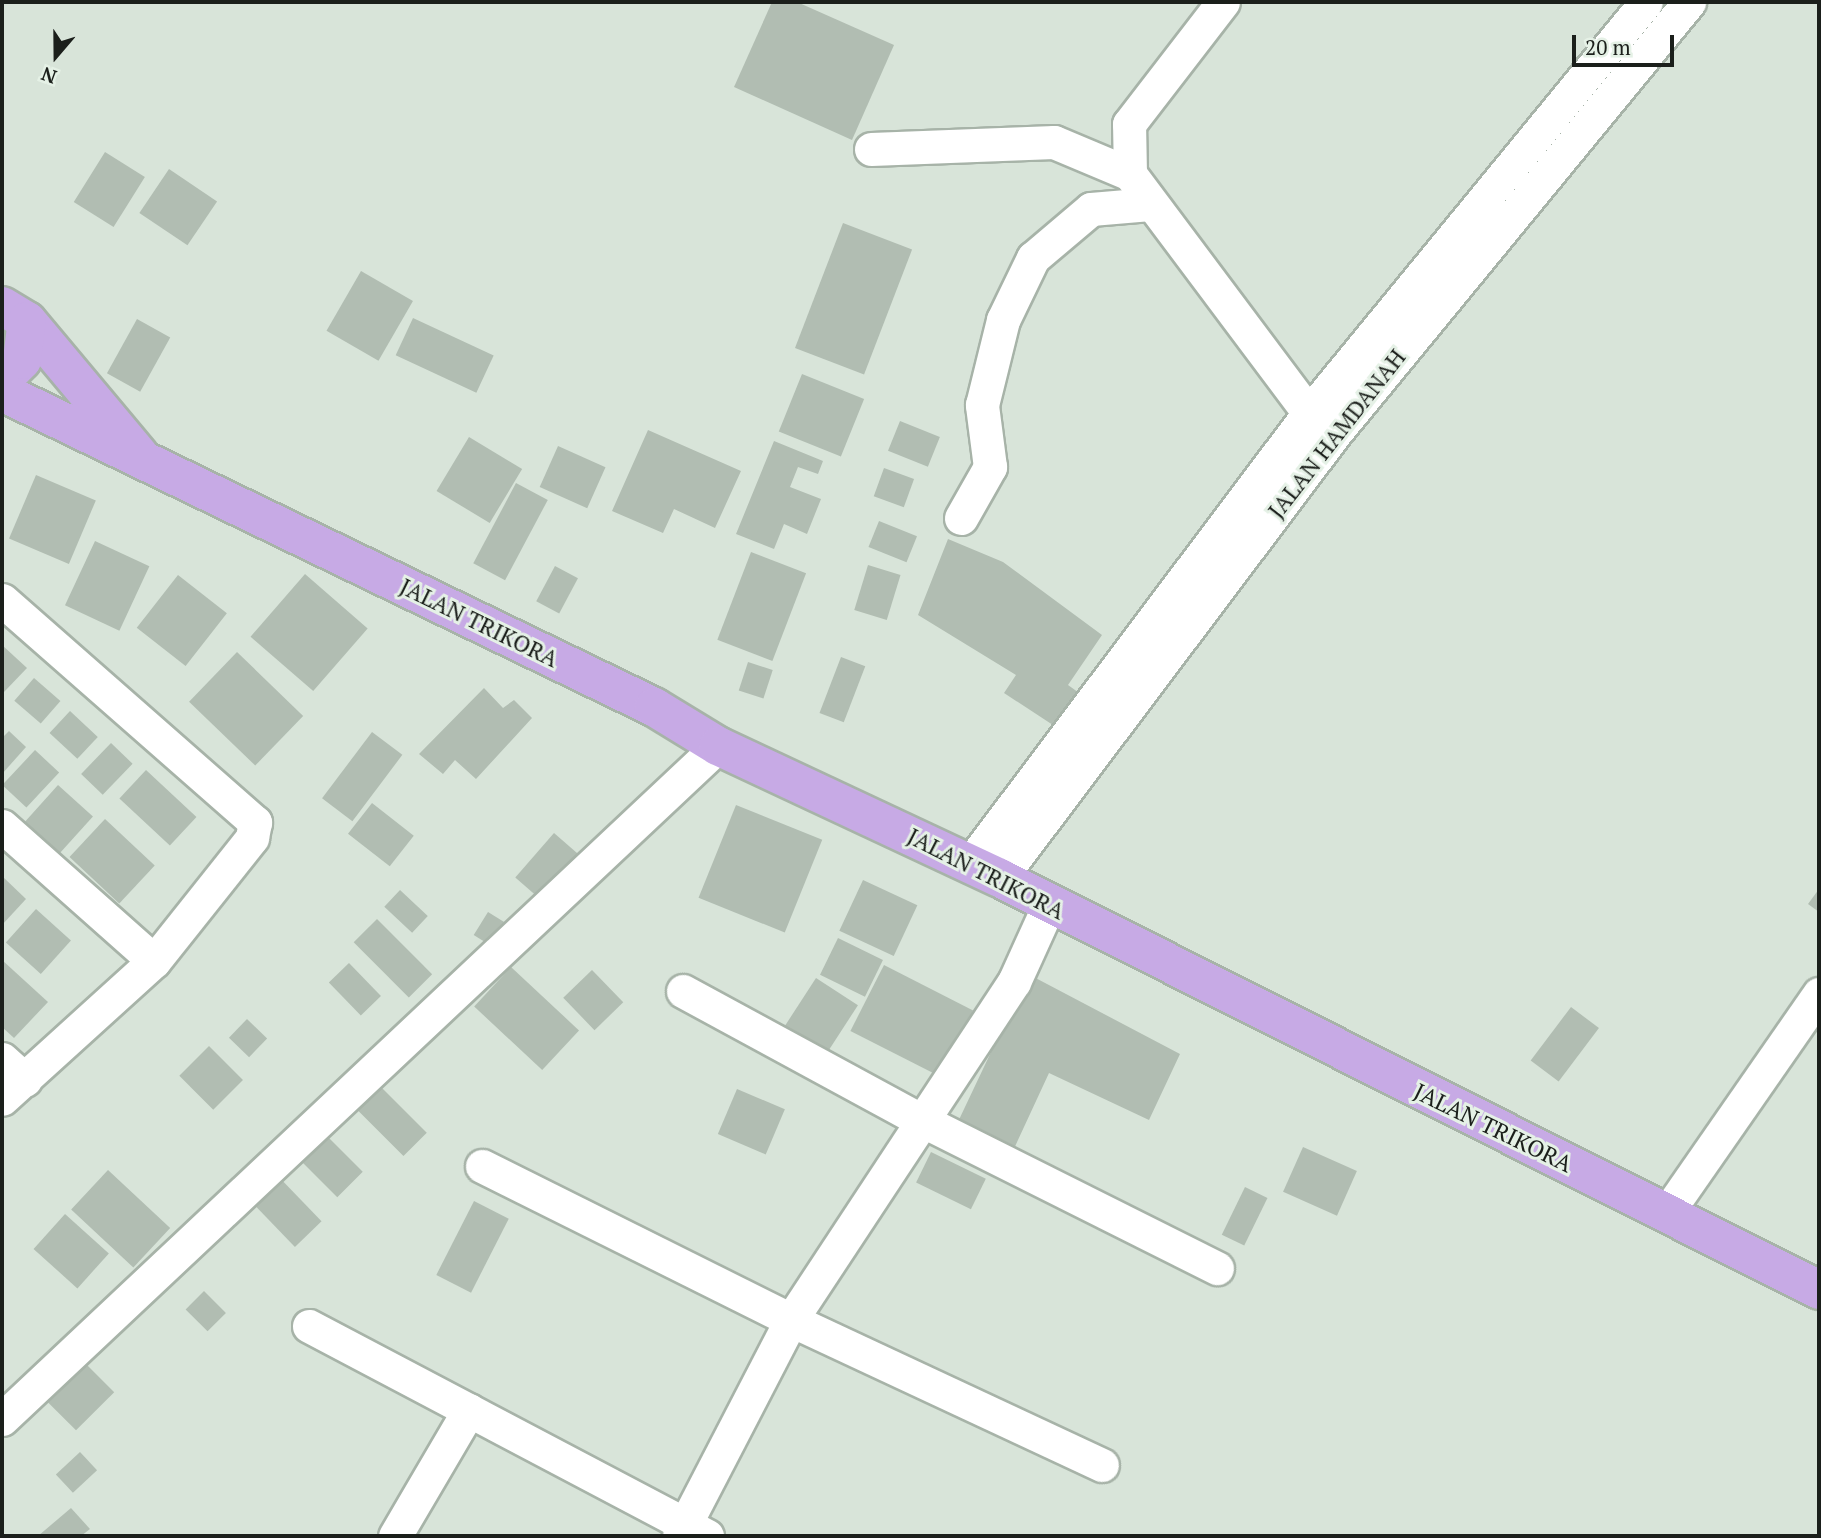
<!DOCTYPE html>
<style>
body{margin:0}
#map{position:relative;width:1821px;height:1538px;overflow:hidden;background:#d8e4d9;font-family:"PT Serif",serif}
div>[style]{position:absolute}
.building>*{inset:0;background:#b1bdb2;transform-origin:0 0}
.roads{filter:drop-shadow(2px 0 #a7b3a8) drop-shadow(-2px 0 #a7b3a8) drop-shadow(0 2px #a7b3a8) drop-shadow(0 -2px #a7b3a8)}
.minor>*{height:33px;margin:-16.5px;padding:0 16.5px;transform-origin:16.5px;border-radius:16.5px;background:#fff}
.major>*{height:38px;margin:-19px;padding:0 19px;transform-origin:19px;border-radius:19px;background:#c7aae5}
span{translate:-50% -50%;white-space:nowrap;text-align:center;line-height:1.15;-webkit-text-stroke:6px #e5f1e6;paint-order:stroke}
.street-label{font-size:23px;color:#1b1f1b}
.frame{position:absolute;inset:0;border:4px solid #1b1f1b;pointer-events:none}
.north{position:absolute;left:21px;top:21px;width:70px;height:70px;-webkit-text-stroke:5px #e5f1e6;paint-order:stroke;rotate:200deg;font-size:19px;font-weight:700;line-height:28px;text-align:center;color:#1b1f1b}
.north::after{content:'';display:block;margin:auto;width:24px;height:32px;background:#1b1f1b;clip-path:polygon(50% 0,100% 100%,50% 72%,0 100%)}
.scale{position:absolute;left:1572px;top:35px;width:102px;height:32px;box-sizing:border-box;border:4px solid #1b1f1b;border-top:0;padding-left:9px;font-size:21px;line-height:24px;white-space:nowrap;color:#1b1f1b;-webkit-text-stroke:5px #e5f1e6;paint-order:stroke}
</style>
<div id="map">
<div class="building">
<i style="clip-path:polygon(772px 2px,797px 2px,894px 45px,852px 140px,734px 87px)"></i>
<i style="left:105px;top:152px;width:47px;height:59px;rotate:32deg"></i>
<i style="left:169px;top:169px;width:58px;height:53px;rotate:34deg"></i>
<i style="left:843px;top:223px;width:74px;height:134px;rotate:21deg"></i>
<i style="left:361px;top:271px;width:60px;height:69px;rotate:30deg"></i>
<i style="left:413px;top:318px;width:89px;height:41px;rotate:25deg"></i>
<i style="left:137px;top:319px;width:38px;height:62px;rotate:29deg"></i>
<i style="left:802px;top:374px;width:67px;height:62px;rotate:22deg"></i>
<i style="left:900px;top:421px;width:43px;height:32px;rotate:22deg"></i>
<i style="clip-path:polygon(648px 430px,741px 471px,715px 528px,674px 509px,663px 533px,612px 511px)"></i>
<i style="left:469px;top:437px;width:62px;height:63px;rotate:31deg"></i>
<i style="clip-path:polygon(774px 441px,823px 461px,818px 474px,798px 467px,790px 487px,821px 499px,807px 534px,784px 524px,774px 549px,736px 534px)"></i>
<i style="left:558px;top:446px;width:52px;height:45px;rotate:24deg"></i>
<i style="left:884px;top:468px;width:32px;height:30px;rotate:20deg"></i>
<i style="left:36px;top:475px;width:65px;height:69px;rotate:23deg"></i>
<i style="left:516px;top:483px;width:36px;height:91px;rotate:28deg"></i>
<i style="left:879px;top:521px;width:41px;height:28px;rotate:22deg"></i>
<i style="clip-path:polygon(948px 539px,1003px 562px,1102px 635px,1068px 685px,1082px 695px,1059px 729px,1004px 693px,1016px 675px,918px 615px)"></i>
<i style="left:95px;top:541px;width:60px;height:71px;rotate:25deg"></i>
<i style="left:751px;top:552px;width:59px;height:94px;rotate:21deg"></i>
<i style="left:868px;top:565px;width:34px;height:47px;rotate:17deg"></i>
<i style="left:555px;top:566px;width:26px;height:40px;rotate:28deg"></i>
<i style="left:305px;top:574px;width:83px;height:83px;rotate:41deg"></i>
<i style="left:178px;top:575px;width:62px;height:67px;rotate:38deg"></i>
<i style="clip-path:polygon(2px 645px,27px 668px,4px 692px,2px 690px)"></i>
<i style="left:237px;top:652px;width:92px;height:69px;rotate:44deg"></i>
<i style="left:841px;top:657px;width:26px;height:60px;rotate:21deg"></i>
<i style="left:748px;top:662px;width:26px;height:30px;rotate:18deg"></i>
<i style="left:34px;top:678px;width:35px;height:30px;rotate:41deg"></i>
<i style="clip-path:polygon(484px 688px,503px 708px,514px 700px,532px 718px,476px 779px,455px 760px,443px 774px,419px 754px)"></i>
<i style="left:70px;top:711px;width:38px;height:30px;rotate:43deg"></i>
<i style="clip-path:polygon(9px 731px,26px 747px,2px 774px,2px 738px)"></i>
<i style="left:372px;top:732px;width:38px;height:83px;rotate:37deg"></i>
<i style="left:111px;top:743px;width:30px;height:43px;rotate:44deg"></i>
<i style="left:35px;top:750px;width:33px;height:48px;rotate:43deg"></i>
<i style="left:146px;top:770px;width:69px;height:39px;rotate:43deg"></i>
<i style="left:58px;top:785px;width:47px;height:52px;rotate:42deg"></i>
<i style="left:372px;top:803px;width:53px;height:39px;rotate:38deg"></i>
<i style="left:736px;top:805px;width:93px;height:100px;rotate:22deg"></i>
<i style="left:105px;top:819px;width:68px;height:52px;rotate:43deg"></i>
<i style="left:554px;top:833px;width:32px;height:59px;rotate:41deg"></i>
<i style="clip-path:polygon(2px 876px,26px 899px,2px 925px)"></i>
<i style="left:863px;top:880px;width:60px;height:56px;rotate:25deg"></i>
<i style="clip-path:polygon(1819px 889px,1819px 912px,1808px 904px)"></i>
<i style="left:400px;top:890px;width:38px;height:23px;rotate:43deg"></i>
<i style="left:36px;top:909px;width:47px;height:45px;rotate:42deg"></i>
<i style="left:488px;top:912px;width:19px;height:27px;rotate:32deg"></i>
<i style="left:377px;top:919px;width:78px;height:33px;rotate:45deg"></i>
<i style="left:838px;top:938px;width:50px;height:41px;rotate:26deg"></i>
<i style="clip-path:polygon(2px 960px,48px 1002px,14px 1038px,2px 1027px)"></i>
<i style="left:349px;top:963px;width:46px;height:28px;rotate:46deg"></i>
<i style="left:884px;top:965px;width:100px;height:74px;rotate:27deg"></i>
<i style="left:511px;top:967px;width:93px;height:54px;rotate:43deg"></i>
<i style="left:592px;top:970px;width:45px;height:40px;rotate:46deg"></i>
<i style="clip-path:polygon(1028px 974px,1180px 1054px,1149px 1120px,1049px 1073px,1012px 1153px,956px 1126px)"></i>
<i style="left:816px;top:978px;width:50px;height:64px;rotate:33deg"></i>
<i style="left:1571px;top:1007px;width:35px;height:67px;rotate:37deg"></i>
<i style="left:247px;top:1019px;width:28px;height:26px;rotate:44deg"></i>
<i style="left:209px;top:1046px;width:48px;height:42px;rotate:45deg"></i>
<i style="left:378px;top:1084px;width:69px;height:33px;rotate:45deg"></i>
<i style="left:737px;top:1089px;width:52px;height:49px;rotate:23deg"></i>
<i style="left:321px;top:1130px;width:59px;height:36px;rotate:45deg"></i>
<i style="left:1303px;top:1147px;width:59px;height:49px;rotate:24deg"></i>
<i style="left:931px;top:1152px;width:61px;height:34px;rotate:26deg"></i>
<i style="left:108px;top:1170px;width:85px;height:54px;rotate:43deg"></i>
<i style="left:275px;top:1173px;width:67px;height:37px;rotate:46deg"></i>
<i style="left:1245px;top:1187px;width:25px;height:53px;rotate:26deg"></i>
<i style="left:474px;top:1201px;width:39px;height:83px;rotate:27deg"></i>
<i style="left:65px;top:1214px;width:59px;height:47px;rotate:42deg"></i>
<i style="left:204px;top:1291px;width:31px;height:26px;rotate:45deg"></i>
<i style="left:76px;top:1354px;width:54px;height:54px;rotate:45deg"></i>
<i style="left:80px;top:1452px;width:25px;height:33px;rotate:47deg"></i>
<i style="clip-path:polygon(71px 1508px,90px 1529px,81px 1536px,38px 1536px)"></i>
</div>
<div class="roads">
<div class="minor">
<i style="left:871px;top:149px;width:183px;rotate:-2.2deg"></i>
<i style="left:1054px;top:142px;width:82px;rotate:22.8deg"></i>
<i style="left:1130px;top:174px;width:299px;rotate:53.2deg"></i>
<i style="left:1309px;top:413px;width:20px;rotate:37deg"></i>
<i style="left:1130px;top:174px;width:50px;rotate:-91.1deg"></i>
<i style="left:1129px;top:124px;width:154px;rotate:-52.4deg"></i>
<i style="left:961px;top:518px;width:59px;rotate:-60.4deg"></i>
<i style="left:990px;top:467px;width:63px;rotate:-97.4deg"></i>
<i style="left:982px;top:405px;width:88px;rotate:-76.1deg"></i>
<i style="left:1003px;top:320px;width:69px;rotate:-64.2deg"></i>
<i style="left:1033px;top:258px;width:76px;rotate:-40.2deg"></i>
<i style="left:1091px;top:209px;width:59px;rotate:-4.8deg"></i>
<i style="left:2px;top:600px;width:337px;rotate:41.3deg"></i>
<i style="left:255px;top:822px;width:16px;rotate:101deg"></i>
<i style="left:252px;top:838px;width:157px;rotate:128.5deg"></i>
<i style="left:154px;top:961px;width:205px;rotate:137.8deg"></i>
<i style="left:2px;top:826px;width:203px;rotate:41.6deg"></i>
<i style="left:969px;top:865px;width:566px;rotate:-53.05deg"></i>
<i style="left:1309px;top:413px;width:531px;rotate:-50.65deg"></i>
<i style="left:1000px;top:878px;width:557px;rotate:-53.03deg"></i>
<i style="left:1335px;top:433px;width:558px;rotate:-50.6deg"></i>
<i style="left:683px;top:991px;width:271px;rotate:28.5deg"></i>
<i style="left:921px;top:1120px;width:331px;rotate:26.6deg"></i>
<i style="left:2px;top:1059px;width:31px;rotate:42deg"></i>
<i style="left:482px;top:1166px;width:345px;rotate:26.5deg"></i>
<i style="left:791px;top:1320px;width:343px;rotate:25deg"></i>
<i style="left:1666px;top:1214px;width:268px;rotate:-55.2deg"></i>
<i style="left:309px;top:1326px;width:450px;rotate:27.8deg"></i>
<i style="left:2px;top:1419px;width:983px;rotate:-43.23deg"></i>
<i style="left:395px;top:1536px;width:146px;rotate:-59.6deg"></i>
<i style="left:679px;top:1536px;width:243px;rotate:-62.6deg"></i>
<i style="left:791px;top:1320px;width:405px;rotate:-56.6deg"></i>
<i style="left:1014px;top:982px;width:82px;rotate:-65.6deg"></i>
</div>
<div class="major">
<i style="left:2px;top:306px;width:29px;rotate:31deg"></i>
<i style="left:27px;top:321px;width:175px;rotate:50.1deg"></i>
<i style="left:2px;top:380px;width:28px;rotate:-45deg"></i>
<i style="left:22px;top:360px;width:39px;rotate:-83deg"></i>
<i style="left:2px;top:392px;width:724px;rotate:25.79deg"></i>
<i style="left:654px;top:707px;width:75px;rotate:31.4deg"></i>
<i style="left:718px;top:746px;width:311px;rotate:25.1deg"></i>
<i style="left:1000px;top:878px;width:917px;rotate:26.7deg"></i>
</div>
</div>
<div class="street-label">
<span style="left:1337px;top:434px;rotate:-52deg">JALAN HAMDANAH</span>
<span style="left:479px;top:623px;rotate:26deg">JALAN TRIKORA</span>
<span style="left:986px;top:874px;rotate:27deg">JALAN TRIKORA</span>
<span style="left:1493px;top:1128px;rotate:26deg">JALAN TRIKORA</span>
</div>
<div class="frame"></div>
<div class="north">N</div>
<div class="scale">20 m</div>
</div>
